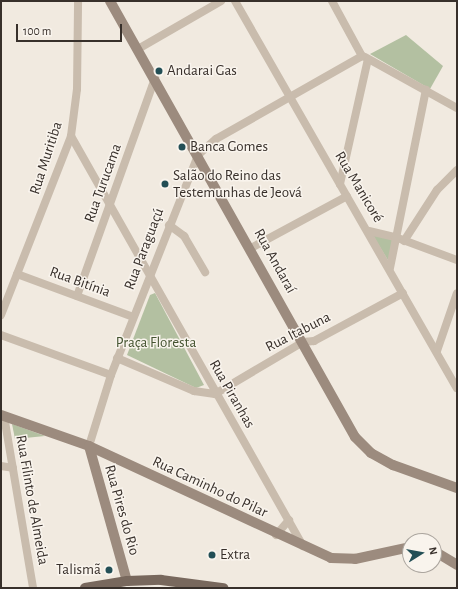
<!DOCTYPE html>
<meta charset="utf-8">
<style>
body{margin:0}
#map{position:relative;width:458px;height:589px;overflow:hidden;background:#f1eae0;font-family:"Alegreya Sans",sans-serif}
div>[style]{position:absolute}
.green>*{inset:0;background:#b3c0a1}
.street>*{height:8px;margin:-4px;padding:0 4px;transform-origin:4px;border-radius:4px;background:#c9bcad}
.secondary>*{height:10px;margin:-5px;padding:0 5px;transform-origin:5px;border-radius:5px;background:#9c8b7e}
.primary>*{height:10px;margin:-5px;padding:0 5px;transform-origin:5px;border-radius:5px;background:#78685d}
.dots>*{width:11px;height:11px;translate:-50% -50%;box-sizing:border-box;border:2px solid #f9f4ed;border-radius:50%}
span{translate:-50% -50%;white-space:nowrap;text-align:center;line-height:1.15;-webkit-text-stroke:3px #f9f4ed;paint-order:stroke}
.poi-label{font-size:15px;color:#38302b}
.left{translate:0 -50%;text-align:left}
.right{translate:-100% -50%;text-align:right}
.street-label{font-size:15px;color:#38302b}
.park-label{font-size:15px;color:#455431}
.frame{position:absolute;inset:0;border:2px solid #38302b;pointer-events:none}
.north{position:absolute;left:402px;top:533px;width:40px;height:40px;box-sizing:border-box;background:#f9f4ed;border:1px solid #aca69f;border-radius:50%;rotate:79deg;font-size:11px;font-weight:700;line-height:16px;text-align:center;color:#38302b}
.north::after{content:'';display:block;margin:auto;width:14px;height:18px;background:#234f56;clip-path:polygon(50% 0,100% 100%,50% 72%,0 100%)}
.scale{position:absolute;left:16px;top:24px;width:106px;height:18px;box-sizing:border-box;border:2px solid #38302b;border-top:0;padding-left:5px;font-size:12px;line-height:14px;white-space:nowrap;color:#38302b;-webkit-text-stroke:3px #f9f4ed;paint-order:stroke}
</style>
<div id="map">
<div class="green">
<i style="clip-path:polygon(406px 35px,443px 66px,430px 89px,370px 54px)"></i>
<i style="clip-path:polygon(372px 234px,393px 239px,389px 262px)"></i>
<i style="clip-path:polygon(155px 293px,204px 385px,196px 388px,127px 355px,150px 295px)"></i>
<i style="clip-path:polygon(12px 424px,45px 436px,15px 439px)"></i>
</div>
<div class="street">
<i style="left:235px;top:1px;width:446px;rotate:60.2deg"></i>
<i style="left:332px;top:1px;width:63px;rotate:61.4deg"></i>
<i style="left:138px;top:49px;width:96px;rotate:-30deg"></i>
<i style="left:365px;top:57px;width:105px;rotate:29deg"></i>
<i style="left:71px;top:136px;width:471px;rotate:60.5deg"></i>
<i style="left:340px;top:184px;width:128px;rotate:-77.4deg"></i>
<i style="left:169px;top:225px;width:19px;rotate:36deg"></i>
<i style="left:184px;top:236px;width:42px;rotate:59.7deg"></i>
<i style="left:369px;top:231px;width:27px;rotate:13deg"></i>
<i style="left:395px;top:237px;width:66px;rotate:20.4deg"></i>
<i style="left:404px;top:241px;width:61px;rotate:-57.1deg"></i>
<i style="left:437px;top:190px;width:28px;rotate:-45deg"></i>
<i style="left:251px;top:248px;width:109px;rotate:-28.4deg"></i>
<i style="left:390px;top:268px;width:182px;rotate:-78.6deg"></i>
<i style="left:17px;top:274px;width:124px;rotate:20.3deg"></i>
<i style="left:77px;top:296px;width:232px;rotate:-70.3deg"></i>
<i style="left:1px;top:315px;width:192px;rotate:-68.6deg"></i>
<i style="left:71px;top:136px;width:47px;rotate:-82.7deg"></i>
<i style="left:77px;top:89px;width:88px;rotate:-89.3deg"></i>
<i style="left:1px;top:335px;width:117px;rotate:20deg"></i>
<i style="left:437px;top:351px;width:61px;rotate:-71deg"></i>
<i style="left:117px;top:358px;width:84px;rotate:23.2deg"></i>
<i style="left:194px;top:391px;width:21px;rotate:8deg"></i>
<i style="left:215px;top:394px;width:102px;rotate:-30.6deg"></i>
<i style="left:303px;top:342px;width:11px;rotate:-5deg"></i>
<i style="left:314px;top:341px;width:101px;rotate:-28.3deg"></i>
<i style="left:4px;top:416px;width:174px;rotate:80.4deg"></i>
<i style="left:89px;top:446px;width:74px;rotate:-72.8deg"></i>
<i style="left:111px;top:375px;width:237px;rotate:-68.4deg"></i>
<i style="left:198px;top:155px;width:24px;rotate:-42deg"></i>
<i style="left:216px;top:139px;width:168px;rotate:-29.6deg"></i>
<i style="left:1px;top:466px;width:12px;rotate:9deg"></i>
<i style="left:276px;top:535px;width:20px;rotate:-49deg"></i>
</div>
<div class="secondary">
<i style="left:110px;top:1px;width:500px;rotate:60.67deg"></i>
<i style="left:355px;top:437px;width:23px;rotate:45deg"></i>
<i style="left:371px;top:453px;width:25px;rotate:29deg"></i>
<i style="left:393px;top:465px;width:68px;rotate:19.8deg"></i>
<i style="left:1px;top:415px;width:93px;rotate:19.4deg"></i>
<i style="left:89px;top:446px;width:267px;rotate:24.8deg"></i>
<i style="left:331px;top:558px;width:24px;rotate:2deg"></i>
<i style="left:355px;top:559px;width:56px;rotate:-12.3deg"></i>
<i style="left:89px;top:446px;width:140px;rotate:74.3deg"></i>
<i style="left:434px;top:551px;width:27px;rotate:31deg"></i>
</div>
<div class="primary">
<i style="left:85px;top:588px;width:43px;rotate:-9.5deg"></i>
<i style="left:127px;top:581px;width:34px;rotate:-2deg"></i>
<i style="left:161px;top:580px;width:63px;rotate:7.4deg"></i>
</div>
<div class="dots">
<i style="left:159px;top:71px;background:#234f56"></i>
<i style="left:182px;top:147px;background:#234f56"></i>
<i style="left:165px;top:184px;background:#234f56"></i>
<i style="left:212px;top:555px;background:#234f56"></i>
<i style="left:109px;top:570px;background:#234f56"></i>
</div>
<div class="poi-label">
<span class="left" style="left:167px;top:71px">Andarai Gas</span>
<span class="left" style="left:190px;top:147px">Banca Gomes</span>
<span class="left" style="left:173px;top:184px">Salão do Reino das<br>Testemunhas de Jeová</span>
<span class="left" style="left:220px;top:555px">Extra</span>
<span class="right" style="left:101px;top:570px">Talismã</span>
</div>
<div class="street-label">
<span style="left:46px;top:158px;rotate:-72deg">Rua Muritiba</span>
<span style="left:103px;top:183px;rotate:-70deg">Rua Turucama</span>
<span style="left:359px;top:187px;rotate:59deg">Rua Manicoré</span>
<span style="left:144px;top:249px;rotate:-69deg">Rua Paraguaçú</span>
<span style="left:275px;top:261px;rotate:61deg">Rua Andaraí</span>
<span style="left:80px;top:282px;rotate:20deg">Rua Bitínia</span>
<span style="left:298px;top:332px;rotate:-27deg">Rua Itabuna</span>
<span style="left:232px;top:394px;rotate:60deg">Rua Piranhas</span>
<span style="left:210px;top:487px;rotate:25deg">Rua Caminho do Pilar</span>
<span style="left:32px;top:500px;rotate:80deg">Rua Filinto de Almeida</span>
<span style="left:122px;top:510px;rotate:74deg">Rua Pires do Rio</span>
</div>
<div class="park-label">
<span style="left:156px;top:343px">Praça Floresta</span>
</div>
<div class="frame"></div>
<div class="north">N</div>
<div class="scale">100 m</div>
</div>
